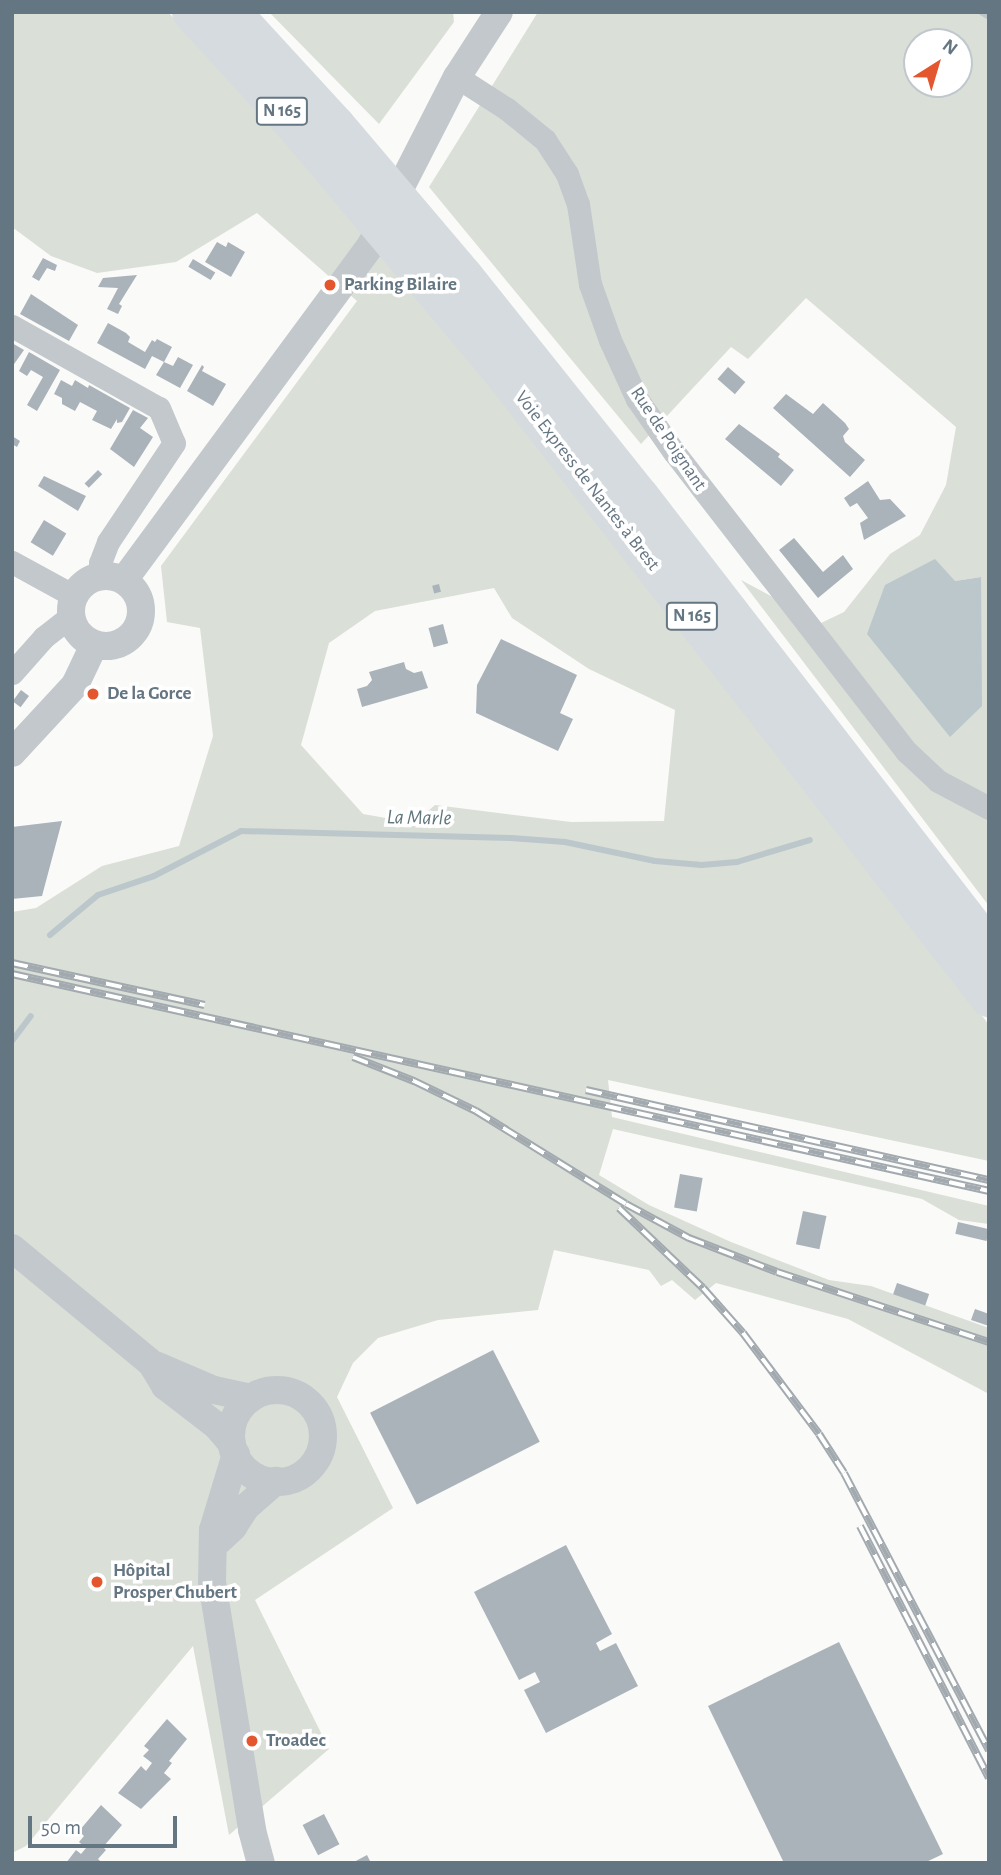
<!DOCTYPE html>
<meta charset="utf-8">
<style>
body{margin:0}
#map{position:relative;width:1001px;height:1875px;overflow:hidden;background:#fafaf8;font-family:"Alegreya Sans",sans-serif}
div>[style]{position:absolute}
.green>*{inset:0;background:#dadfd7}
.water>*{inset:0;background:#bbc7cb}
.stream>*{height:6px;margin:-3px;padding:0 3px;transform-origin:3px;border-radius:3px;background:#bbc7cb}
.building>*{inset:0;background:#aab3b9;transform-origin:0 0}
.minor>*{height:23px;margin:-11.5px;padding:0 11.5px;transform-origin:11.5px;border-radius:11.5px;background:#c3c8cc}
.tertiary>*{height:28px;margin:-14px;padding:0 14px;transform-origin:14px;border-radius:14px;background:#c3c8cc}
.tertiary>.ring{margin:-14px;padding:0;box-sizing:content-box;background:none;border:28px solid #c3c8cc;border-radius:50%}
.trunk>*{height:38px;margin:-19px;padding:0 19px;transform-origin:19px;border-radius:19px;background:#d6dbdf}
.rail>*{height:8px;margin-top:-4px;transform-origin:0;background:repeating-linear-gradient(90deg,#fff 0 16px,#a2aab0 0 32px);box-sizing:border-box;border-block:2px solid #a2aab0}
.dots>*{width:19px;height:19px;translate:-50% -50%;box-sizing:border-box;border:4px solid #fff;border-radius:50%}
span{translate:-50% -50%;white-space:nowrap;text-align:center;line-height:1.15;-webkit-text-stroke:7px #fff;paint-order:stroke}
.shield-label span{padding:2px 5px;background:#fff;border:2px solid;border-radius:5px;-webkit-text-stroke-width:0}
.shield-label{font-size:18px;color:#657683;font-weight:700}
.poi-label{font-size:19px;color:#657683;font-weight:700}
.left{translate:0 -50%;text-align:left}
.street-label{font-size:19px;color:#657683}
.water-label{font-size:21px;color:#60757c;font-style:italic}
.frame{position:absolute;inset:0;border:14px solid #657683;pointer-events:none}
.north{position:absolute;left:903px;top:28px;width:70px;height:70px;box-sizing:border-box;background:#fff;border:2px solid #c1c8cd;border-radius:50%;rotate:37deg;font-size:19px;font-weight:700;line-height:28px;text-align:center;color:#657683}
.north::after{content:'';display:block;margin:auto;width:24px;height:32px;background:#e4572e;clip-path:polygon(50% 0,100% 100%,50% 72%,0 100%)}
.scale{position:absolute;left:28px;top:1816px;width:149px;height:32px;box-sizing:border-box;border:4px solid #657683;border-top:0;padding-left:9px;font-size:21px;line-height:24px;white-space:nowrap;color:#657683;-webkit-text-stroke:5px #fff;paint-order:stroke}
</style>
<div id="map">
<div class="green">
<i style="clip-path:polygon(evenodd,12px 12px,168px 12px,260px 111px,507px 400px,833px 819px,989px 1025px,989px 1161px,608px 1080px,612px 1117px,989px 1206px,989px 1224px,959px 1220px,922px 1199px,613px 1129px,599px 1175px,649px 1205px,731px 1242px,829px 1280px,871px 1286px,989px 1328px,989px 1394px,848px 1319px,716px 1283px,695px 1300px,672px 1280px,661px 1286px,649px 1270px,554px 1250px,538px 1310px,438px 1320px,378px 1338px,353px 1363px,337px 1397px,393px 1508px,255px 1600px,329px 1749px,229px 1835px,193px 1646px,26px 1846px,12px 1853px,12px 912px,36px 908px,102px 866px,179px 846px,213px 736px,200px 628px,167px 622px,161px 566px,357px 301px,257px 213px,176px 262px,97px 273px,51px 256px,12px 227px,12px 12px,494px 588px,512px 618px,589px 669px,675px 710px,664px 821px,571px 822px,435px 805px,414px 823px,363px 814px,301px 745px,329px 643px,375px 611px,494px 588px)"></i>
<i style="clip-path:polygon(269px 12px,453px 12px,454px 22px,379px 124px)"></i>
<i style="clip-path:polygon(evenodd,538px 12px,989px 12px,989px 906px,741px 580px,821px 623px,844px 612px,890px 554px,920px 535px,946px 485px,956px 427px,806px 298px,748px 359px,731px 347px,641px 444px,429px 187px,538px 12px,917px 42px,959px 42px,959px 84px,917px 84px,917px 42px,538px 12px,981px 577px,867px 634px,955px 581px,981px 577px)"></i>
</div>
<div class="water">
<i style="clip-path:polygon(935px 559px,955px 581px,981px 577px,982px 706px,950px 737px,867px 634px,885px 585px)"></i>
</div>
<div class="stream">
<i style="left:981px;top:12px;width:9px;rotate:32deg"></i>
<i style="left:50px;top:935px;width:62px;rotate:-39.8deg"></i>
<i style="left:98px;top:895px;width:59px;rotate:-18.7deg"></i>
<i style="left:154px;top:876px;width:98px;rotate:-27.3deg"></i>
<i style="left:241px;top:831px;width:270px;rotate:1.5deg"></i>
<i style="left:511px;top:838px;width:54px;rotate:4.2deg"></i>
<i style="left:565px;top:842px;width:92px;rotate:11.9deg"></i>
<i style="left:655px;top:861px;width:47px;rotate:4.9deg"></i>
<i style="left:702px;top:865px;width:35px;rotate:-5deg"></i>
<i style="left:737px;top:862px;width:76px;rotate:-16.8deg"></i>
<i style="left:12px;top:1041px;width:31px;rotate:-53deg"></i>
</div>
<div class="building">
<i style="clip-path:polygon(217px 242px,226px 247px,228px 242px,245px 252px,231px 277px,205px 262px)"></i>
<i style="clip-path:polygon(43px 258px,57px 265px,55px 271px,47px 268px,39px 281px,32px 277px)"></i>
<i style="left:193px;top:259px;width:26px;height:9px;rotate:31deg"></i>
<i style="clip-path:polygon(137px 275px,119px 304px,122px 306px,118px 314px,107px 309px,118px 288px,98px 287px,103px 278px)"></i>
<i style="clip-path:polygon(31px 294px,78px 325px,69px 341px,20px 314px)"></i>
<i style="clip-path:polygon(108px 323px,126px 333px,130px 337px,128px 342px,145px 352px,152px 340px,155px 342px,157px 339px,172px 347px,164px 362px,173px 366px,178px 357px,193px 365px,180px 388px,156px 375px,164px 362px,152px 356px,145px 369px,97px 343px)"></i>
<i style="clip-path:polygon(12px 343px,24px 350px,12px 367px)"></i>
<i style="clip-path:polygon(29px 352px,60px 370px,37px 411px,27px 405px,43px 377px,31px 370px,27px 376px,19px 371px)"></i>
<i style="clip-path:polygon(202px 365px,204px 367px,202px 371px,226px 384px,213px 406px,187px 391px)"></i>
<i style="left:728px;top:367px;width:23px;height:16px;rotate:41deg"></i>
<i style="clip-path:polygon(61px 380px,72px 386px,75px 380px,88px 388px,89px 385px,130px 408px,122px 422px,117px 423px,117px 419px,111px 429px,92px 420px,97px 411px,80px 402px,75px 411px,62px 404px,62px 398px,54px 394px)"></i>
<i style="clip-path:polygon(786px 394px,813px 414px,823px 403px,845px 423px,849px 429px,843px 436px,845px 442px,865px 460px,850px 477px,773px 408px)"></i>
<i style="clip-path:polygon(133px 410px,148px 418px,140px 428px,153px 437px,134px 467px,110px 449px)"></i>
<i style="clip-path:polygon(739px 424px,780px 454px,778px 457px,794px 470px,781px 486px,725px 439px)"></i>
<i style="clip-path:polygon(12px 436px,20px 441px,17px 447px,12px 444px)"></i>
<i style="left:98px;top:470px;width:6px;height:19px;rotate:45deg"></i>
<i style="clip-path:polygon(44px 476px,86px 496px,78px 511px,38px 486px)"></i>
<i style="clip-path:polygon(868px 481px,880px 500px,890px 499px,906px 516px,864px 540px,860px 523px,868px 518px,857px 503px,850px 507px,844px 498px)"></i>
<i style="left:44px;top:520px;width:26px;height:26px;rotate:31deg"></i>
<i style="clip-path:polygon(794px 538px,823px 572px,843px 555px,853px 569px,818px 598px,779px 550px)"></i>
<i style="left:439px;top:584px;width:8px;height:7px;rotate:76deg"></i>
<i style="left:443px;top:624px;width:20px;height:15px;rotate:75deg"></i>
<i style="clip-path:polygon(501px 639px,577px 675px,560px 713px,573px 719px,558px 751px,476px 713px,477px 685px)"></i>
<i style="clip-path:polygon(404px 662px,406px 669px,414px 673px,422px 671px,428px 688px,362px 707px,357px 689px,367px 686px,372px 680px,369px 672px)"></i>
<i style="left:21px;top:690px;width:10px;height:14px;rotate:37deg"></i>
<i style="clip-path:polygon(62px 821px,42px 896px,12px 899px,12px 827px)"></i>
<i style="left:680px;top:1174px;width:23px;height:34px;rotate:10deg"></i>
<i style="left:803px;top:1211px;width:24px;height:34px;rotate:12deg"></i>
<i style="left:958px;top:1222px;width:32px;height:12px;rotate:13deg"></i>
<i style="left:897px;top:1283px;width:34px;height:12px;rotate:19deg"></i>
<i style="clip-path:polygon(975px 1309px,989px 1314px,989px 1326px,971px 1320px)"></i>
<i style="left:493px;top:1350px;width:103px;height:138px;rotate:63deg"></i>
<i style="clip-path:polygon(566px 1545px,612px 1634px,596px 1643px,600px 1651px,616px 1643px,638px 1686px,546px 1733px,524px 1690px,540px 1682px,535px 1672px,519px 1680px,474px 1592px)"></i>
<i style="clip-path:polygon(839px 1642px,943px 1854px,924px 1863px,784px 1863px,708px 1706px)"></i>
<i style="clip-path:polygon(167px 1719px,187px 1739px,169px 1761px,172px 1763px,164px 1773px,171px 1779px,141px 1809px,118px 1793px,141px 1766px,146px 1771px,152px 1763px,143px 1756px,149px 1750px,144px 1746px)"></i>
<i style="clip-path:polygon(101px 1805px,122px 1825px,103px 1847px,106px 1850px,98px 1859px,102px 1863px,66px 1863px,76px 1850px,81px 1854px,86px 1848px,79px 1842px,84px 1836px,79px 1831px)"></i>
<i style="left:324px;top:1814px;width:34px;height:24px;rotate:63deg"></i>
<i style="clip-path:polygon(367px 1855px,371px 1863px,352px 1863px)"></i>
</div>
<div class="minor">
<i style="left:457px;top:77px;width:59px;rotate:32.6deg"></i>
<i style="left:507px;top:109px;width:49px;rotate:39.2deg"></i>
<i style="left:545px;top:140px;width:40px;rotate:57.1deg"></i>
<i style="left:567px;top:174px;width:32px;rotate:70deg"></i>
<i style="left:578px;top:204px;width:81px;rotate:81.5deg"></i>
<i style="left:590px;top:284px;width:59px;rotate:70.3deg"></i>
<i style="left:610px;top:340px;width:65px;rotate:65.4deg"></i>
<i style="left:637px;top:399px;width:65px;rotate:55.1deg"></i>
<i style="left:674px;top:452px;width:380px;rotate:52.2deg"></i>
<i style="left:907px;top:752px;width:42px;rotate:43.1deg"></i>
<i style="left:938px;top:781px;width:58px;rotate:27.9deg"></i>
<i style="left:12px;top:326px;width:168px;rotate:29.2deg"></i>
<i style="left:159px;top:408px;width:38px;rotate:67deg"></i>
<i style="left:174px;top:443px;width:119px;rotate:123.7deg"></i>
<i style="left:108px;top:542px;width:22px;rotate:111deg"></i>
<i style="left:100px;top:563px;width:13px;rotate:81deg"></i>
<i style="left:12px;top:562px;width:71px;rotate:28.7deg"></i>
<i style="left:12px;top:673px;width:48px;rotate:-48.4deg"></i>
<i style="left:44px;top:637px;width:34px;rotate:-38deg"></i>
</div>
<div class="tertiary">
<i class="ring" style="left:71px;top:576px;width:42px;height:42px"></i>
<i style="left:124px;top:580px;width:416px;rotate:-53.6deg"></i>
<i style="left:371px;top:245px;width:189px;rotate:-62.9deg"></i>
<i style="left:457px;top:77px;width:77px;rotate:-57.1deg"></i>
<i style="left:12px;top:753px;width:93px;rotate:-47.2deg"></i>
<i style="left:75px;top:685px;width:44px;rotate:-64.6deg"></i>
<i style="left:12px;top:1248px;width:182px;rotate:39.6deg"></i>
<i style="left:152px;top:1364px;width:26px;rotate:59deg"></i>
<i style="left:165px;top:1386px;width:66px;rotate:37.6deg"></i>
<i style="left:217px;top:1426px;width:23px;rotate:50deg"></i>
<i style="left:158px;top:1366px;width:61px;rotate:23.2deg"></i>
<i style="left:214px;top:1390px;width:38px;rotate:12deg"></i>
<i class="ring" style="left:231px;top:1390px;width:64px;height:64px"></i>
<i style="left:236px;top:1454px;width:79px;rotate:106.8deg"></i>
<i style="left:213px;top:1530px;width:52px;rotate:91.1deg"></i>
<i style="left:212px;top:1582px;width:251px;rotate:80.8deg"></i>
<i style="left:252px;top:1830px;width:34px;rotate:75deg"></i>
<i style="left:215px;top:1544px;width:25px;rotate:-43deg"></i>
<i style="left:233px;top:1527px;width:24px;rotate:-57deg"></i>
<i style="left:246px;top:1507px;width:40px;rotate:-41deg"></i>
</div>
<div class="trunk">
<i style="left:191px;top:12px;width:159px;rotate:47.6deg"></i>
<i style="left:298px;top:129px;width:311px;rotate:50deg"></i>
<i style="left:498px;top:367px;width:800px;rotate:52.11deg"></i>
<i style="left:232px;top:12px;width:154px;rotate:47.4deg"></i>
<i style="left:336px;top:125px;width:199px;rotate:49.7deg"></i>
<i style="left:465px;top:277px;width:280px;rotate:51.4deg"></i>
<i style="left:640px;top:496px;width:570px;rotate:52.27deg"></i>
</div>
<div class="rail">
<i style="left:12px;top:963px;width:197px;rotate:12.3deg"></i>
<i style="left:12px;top:974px;width:1001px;rotate:12.52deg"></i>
<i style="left:353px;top:1057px;width:66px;rotate:21.5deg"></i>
<i style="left:414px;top:1081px;width:69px;rotate:25.8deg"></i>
<i style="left:476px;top:1111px;width:176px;rotate:31.8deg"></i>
<i style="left:626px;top:1204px;width:72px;rotate:28.4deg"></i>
<i style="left:689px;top:1238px;width:94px;rotate:21.1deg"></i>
<i style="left:777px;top:1272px;width:223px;rotate:18.3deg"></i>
<i style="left:586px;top:1090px;width:413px;rotate:12.6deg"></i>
<i style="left:619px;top:1208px;width:116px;rotate:43.6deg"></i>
<i style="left:703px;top:1288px;width:60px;rotate:48.4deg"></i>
<i style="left:743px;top:1333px;width:126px;rotate:53deg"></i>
<i style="left:819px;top:1434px;width:46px;rotate:57.3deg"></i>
<i style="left:844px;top:1473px;width:313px;rotate:62.4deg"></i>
<i style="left:860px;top:1526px;width:283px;rotate:62.9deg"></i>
</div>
<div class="dots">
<i style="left:330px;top:285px;background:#e4572e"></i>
<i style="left:93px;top:694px;background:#e4572e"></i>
<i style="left:97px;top:1582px;background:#e4572e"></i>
<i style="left:252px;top:1741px;background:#e4572e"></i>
</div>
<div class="shield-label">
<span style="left:282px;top:111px">N 165</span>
<span style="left:692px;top:616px">N 165</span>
</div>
<div class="poi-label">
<span class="left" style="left:344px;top:285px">Parking Bilaire</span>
<span class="left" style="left:107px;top:694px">De la Gorce</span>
<span class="left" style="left:113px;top:1582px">Hôpital<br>Prosper Chubert</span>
<span class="left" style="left:266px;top:1741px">Troadec</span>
</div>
<div class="street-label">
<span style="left:668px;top:439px;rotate:56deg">Rue de Poignant</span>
<span style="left:587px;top:481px;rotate:52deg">Voie Express de Nantes à Brest</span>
</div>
<div class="water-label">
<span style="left:419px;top:818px;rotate:1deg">La Marle</span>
</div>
<div class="frame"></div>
<div class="north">N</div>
<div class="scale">50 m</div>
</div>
